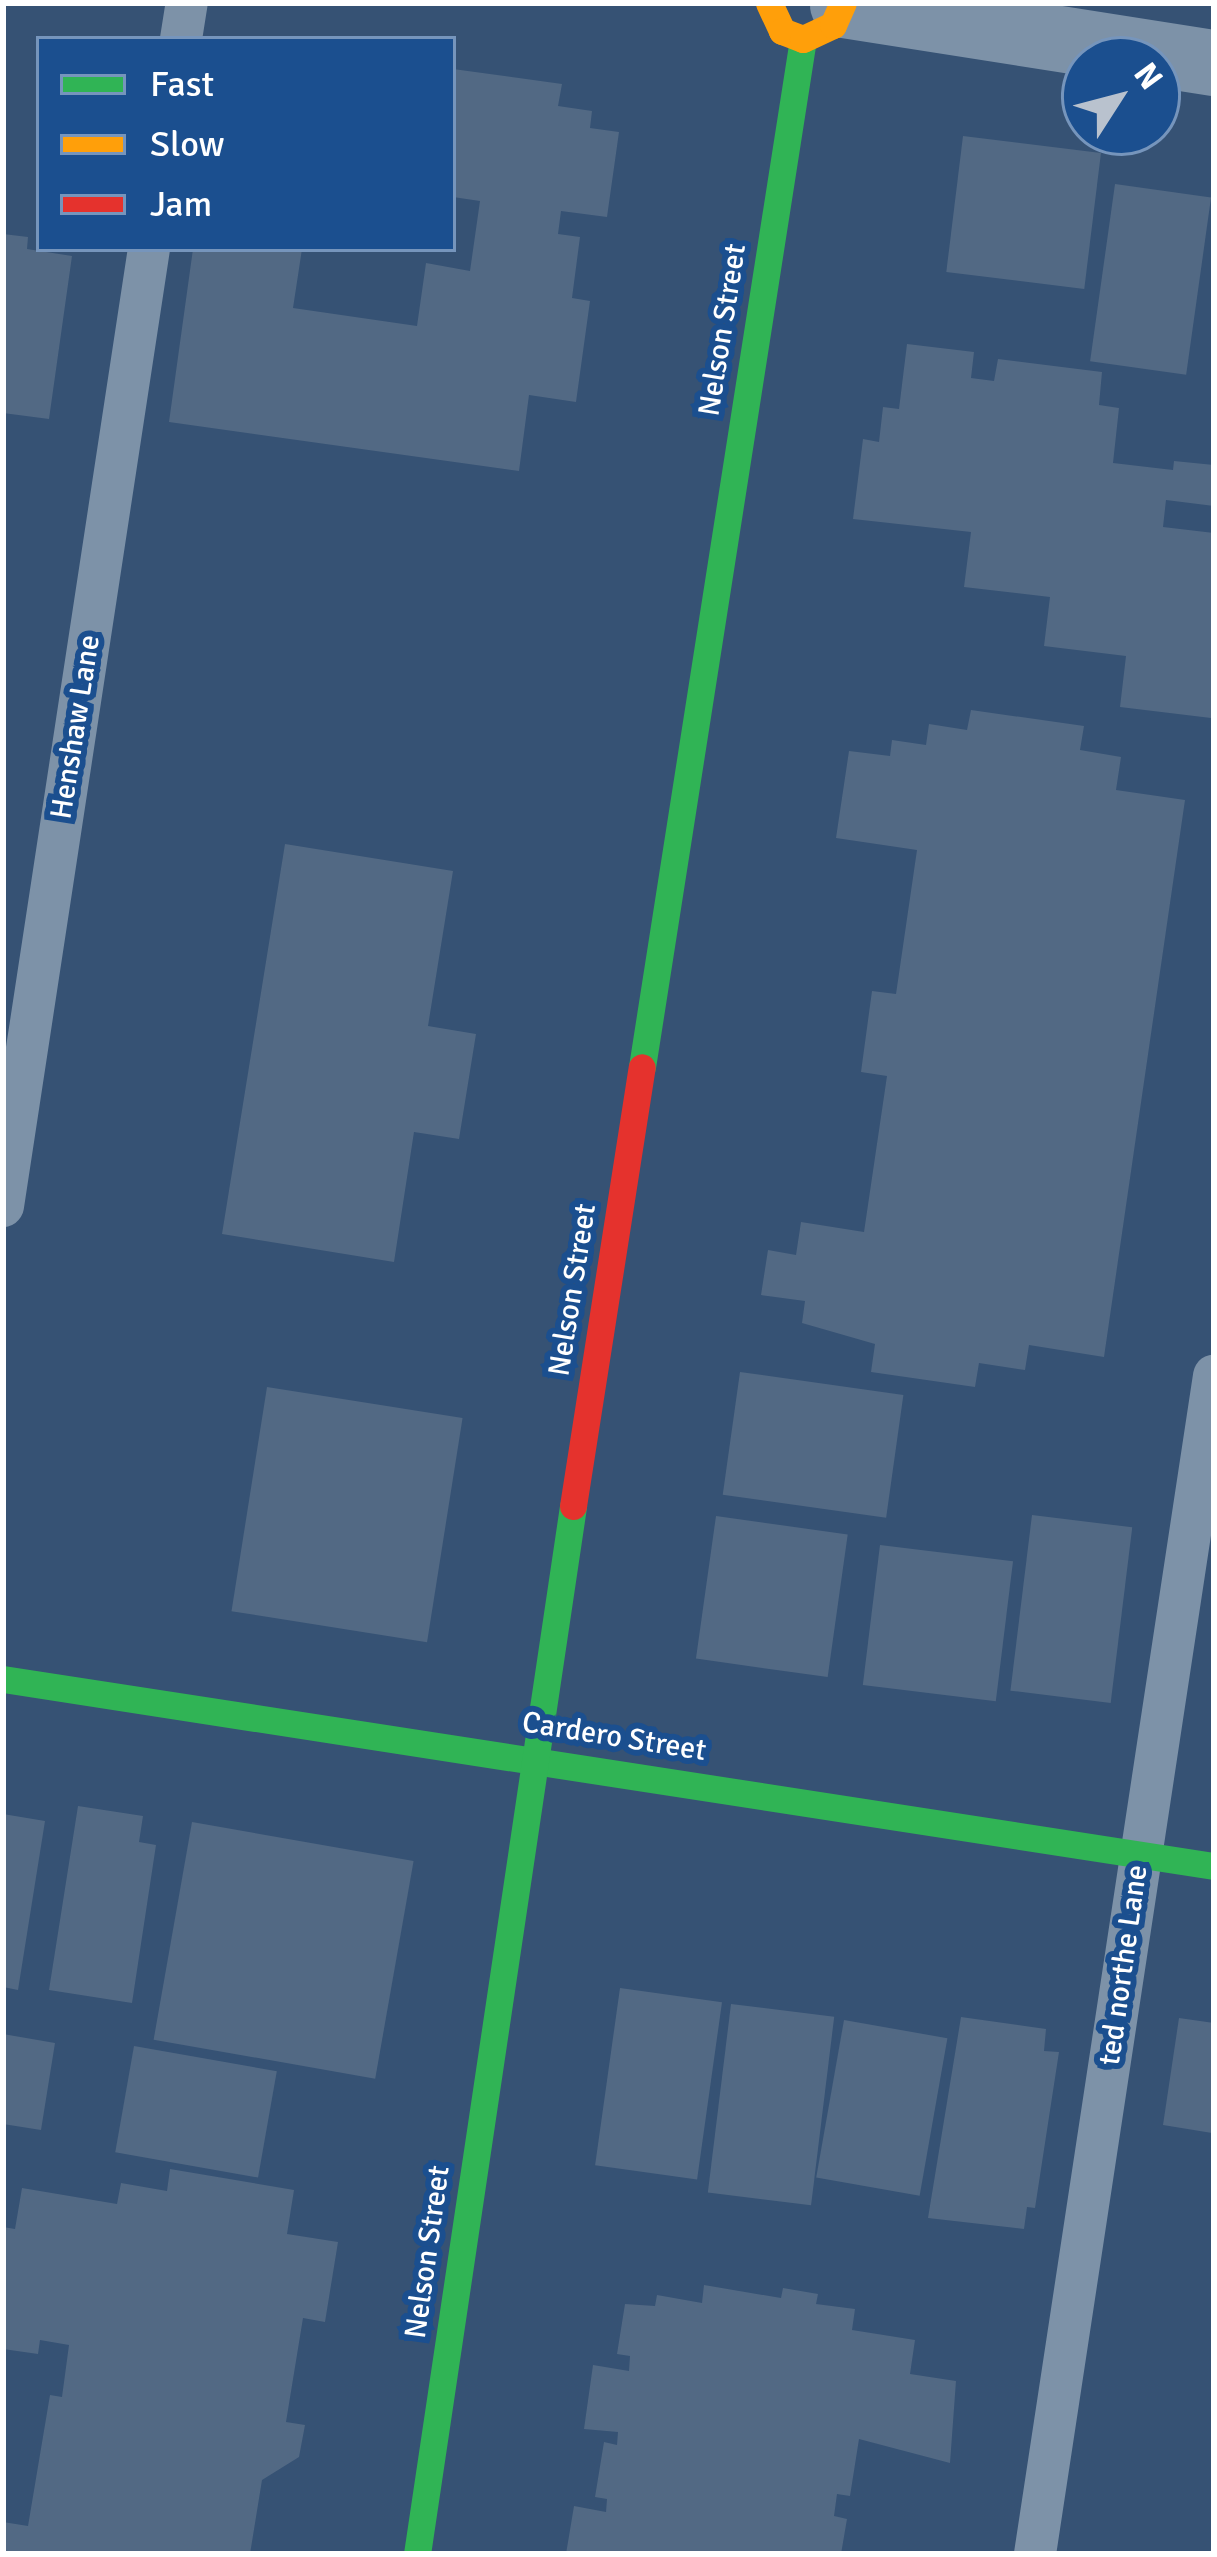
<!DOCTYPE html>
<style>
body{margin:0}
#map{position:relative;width:1217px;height:2557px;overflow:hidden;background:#365274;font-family:Signika,sans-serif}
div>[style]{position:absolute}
.building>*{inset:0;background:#526984;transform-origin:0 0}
.lane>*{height:42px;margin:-21px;padding:0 21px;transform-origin:21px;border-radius:21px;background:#7d92a8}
.street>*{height:66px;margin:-33px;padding:0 33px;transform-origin:33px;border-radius:33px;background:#7d92a8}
.fast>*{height:27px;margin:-13.5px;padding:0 13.5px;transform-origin:13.5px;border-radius:13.5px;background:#30b455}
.slow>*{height:27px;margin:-13.5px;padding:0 13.5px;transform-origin:13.5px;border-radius:13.5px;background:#ff9f0a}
.jam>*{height:27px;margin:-13.5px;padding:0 13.5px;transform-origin:13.5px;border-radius:13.5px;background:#e5322d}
span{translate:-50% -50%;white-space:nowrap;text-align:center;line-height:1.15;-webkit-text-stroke:12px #1b4f8f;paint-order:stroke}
.street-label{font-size:30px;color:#fff}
.frame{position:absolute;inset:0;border:6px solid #fff;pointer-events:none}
.legend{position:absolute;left:36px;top:36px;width:420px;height:216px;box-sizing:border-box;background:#1b4f8f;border:3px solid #7695bc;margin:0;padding:15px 21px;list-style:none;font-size:36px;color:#fff}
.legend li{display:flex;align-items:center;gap:24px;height:60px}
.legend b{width:60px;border:3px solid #7695bc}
.north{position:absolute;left:1061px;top:36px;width:120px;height:120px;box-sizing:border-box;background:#1b4f8f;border:3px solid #7695bc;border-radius:50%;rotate:54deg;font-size:33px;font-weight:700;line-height:48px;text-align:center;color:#fff}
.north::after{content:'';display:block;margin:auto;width:42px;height:54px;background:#b9c2ce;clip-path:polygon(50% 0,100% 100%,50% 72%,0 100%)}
</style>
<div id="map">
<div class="building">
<i style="clip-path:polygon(453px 69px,562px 84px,558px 106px,592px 111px,590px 128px,619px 132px,607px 217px,561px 211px,558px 234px,580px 237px,572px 298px,590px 301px,576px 402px,529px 395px,519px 471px,169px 422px,193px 249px,302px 249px,293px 308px,417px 326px,426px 263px,470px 271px,480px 201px,453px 197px)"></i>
<i style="left:963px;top:136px;width:139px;height:137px;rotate:7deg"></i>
<i style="left:1115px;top:184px;width:97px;height:179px;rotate:8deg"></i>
<i style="clip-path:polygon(3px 234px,28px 237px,27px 249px,72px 256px,49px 419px,3px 413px)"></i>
<i style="clip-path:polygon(907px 344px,974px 352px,971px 378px,994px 381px,998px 359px,1102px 372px,1099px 405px,1119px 408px,1113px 463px,1173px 470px,1174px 461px,1214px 465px,1214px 506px,1166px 500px,1163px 527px,1214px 533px,1211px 718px,1120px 707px,1126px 656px,1044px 646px,1050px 597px,964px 587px,971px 532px,853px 519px,863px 439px,879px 442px,883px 407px,899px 409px)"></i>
<i style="clip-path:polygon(971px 710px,1084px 726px,1080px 750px,1121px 757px,1116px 790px,1185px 800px,1104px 1357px,1029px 1345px,1025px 1370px,979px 1363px,975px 1387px,871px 1372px,875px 1344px,802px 1323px,805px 1301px,761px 1295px,768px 1250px,796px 1255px,801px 1222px,864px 1232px,887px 1076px,861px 1072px,872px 991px,896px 994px,917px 850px,836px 838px,849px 751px,890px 756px,892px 740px,926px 745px,929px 724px,967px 730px)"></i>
<i style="clip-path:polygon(285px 844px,453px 871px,428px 1026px,476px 1034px,459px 1139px,414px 1132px,394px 1262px,222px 1234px)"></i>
<i style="left:740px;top:1372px;width:165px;height:124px;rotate:8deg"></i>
<i style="left:267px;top:1387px;width:198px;height:227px;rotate:9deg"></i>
<i style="left:1032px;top:1515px;width:101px;height:177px;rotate:7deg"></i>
<i style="left:716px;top:1516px;width:133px;height:144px;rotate:8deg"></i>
<i style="left:880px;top:1545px;width:134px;height:141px;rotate:7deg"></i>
<i style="clip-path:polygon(78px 1806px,143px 1816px,139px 1842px,156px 1845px,132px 2003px,49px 1990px)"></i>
<i style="clip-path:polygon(3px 1814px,45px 1821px,18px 1990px,3px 1987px)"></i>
<i style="left:192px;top:1822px;width:225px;height:221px;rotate:10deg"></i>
<i style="left:620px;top:1988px;width:103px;height:179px;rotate:8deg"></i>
<i style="left:731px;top:2004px;width:104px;height:190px;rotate:7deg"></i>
<i style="clip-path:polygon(961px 2017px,1046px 2029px,1044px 2051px,1059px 2052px,1035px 2208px,1027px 2207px,1024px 2229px,928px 2218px)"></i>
<i style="clip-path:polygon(1179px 2018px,1214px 2023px,1212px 2133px,1163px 2125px)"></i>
<i style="left:844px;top:2020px;width:105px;height:160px;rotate:10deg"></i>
<i style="clip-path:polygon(3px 2034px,55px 2043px,41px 2130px,3px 2124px)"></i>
<i style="left:134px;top:2046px;width:145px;height:108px;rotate:10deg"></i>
<i style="clip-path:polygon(170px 2169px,294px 2190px,287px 2234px,338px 2242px,325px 2322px,303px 2318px,286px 2422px,305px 2425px,299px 2457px,262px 2480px,250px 2554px,3px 2554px,3px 2522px,28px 2526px,50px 2395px,62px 2397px,69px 2345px,40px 2340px,38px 2354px,3px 2349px,3px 2227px,15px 2229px,22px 2188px,117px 2204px,121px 2183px,167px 2191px)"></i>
<i style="clip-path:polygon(704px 2285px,781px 2298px,783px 2288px,818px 2294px,816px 2304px,855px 2309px,852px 2330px,915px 2340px,910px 2374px,956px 2381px,950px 2463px,859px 2439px,850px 2496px,837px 2494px,834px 2516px,847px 2519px,841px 2554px,566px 2554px,574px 2506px,606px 2512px,607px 2499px,595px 2497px,604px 2442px,617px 2445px,618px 2432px,584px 2429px,593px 2365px,629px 2371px,630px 2356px,617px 2354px,625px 2304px,655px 2306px,657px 2295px,702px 2303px)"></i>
</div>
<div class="lane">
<i style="left:181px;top:39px;width:36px;rotate:-81deg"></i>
<i style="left:3px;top:1206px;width:968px;rotate:-81.33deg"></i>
<i style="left:1035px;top:2554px;width:1192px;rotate:-81.36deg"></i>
</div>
<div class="street">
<i style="left:843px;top:5px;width:376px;rotate:8.9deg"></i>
</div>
<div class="fast">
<i style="left:642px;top:1067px;width:1041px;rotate:-81.1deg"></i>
<i style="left:3px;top:1679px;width:1225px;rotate:8.78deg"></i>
<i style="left:417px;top:2554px;width:1060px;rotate:-81.53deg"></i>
</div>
<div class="slow">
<i style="left:769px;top:3px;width:31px;rotate:65deg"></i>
<i style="left:782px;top:31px;width:22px;rotate:21deg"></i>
<i style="left:803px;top:39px;width:33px;rotate:-25deg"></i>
<i style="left:833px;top:25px;width:24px;rotate:-66deg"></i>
</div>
<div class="jam">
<i style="left:573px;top:1506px;width:444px;rotate:-81.1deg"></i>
</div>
<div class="street-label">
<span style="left:723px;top:330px;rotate:-81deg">Nelson Street</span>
<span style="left:76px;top:727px;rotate:-81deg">Henshaw Lane</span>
<span style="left:573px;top:1290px;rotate:-81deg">Nelson Street</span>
<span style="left:614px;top:1737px;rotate:9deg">Cardero Street</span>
<span style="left:1124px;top:1965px;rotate:-82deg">ted northe Lane</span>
<span style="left:428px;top:2252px;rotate:-82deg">Nelson Street</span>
</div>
<div class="frame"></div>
<ul class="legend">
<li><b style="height:15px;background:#30b455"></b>Fast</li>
<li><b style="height:15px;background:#ff9f0a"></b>Slow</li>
<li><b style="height:15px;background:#e5322d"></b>Jam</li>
</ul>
<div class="north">N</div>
</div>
